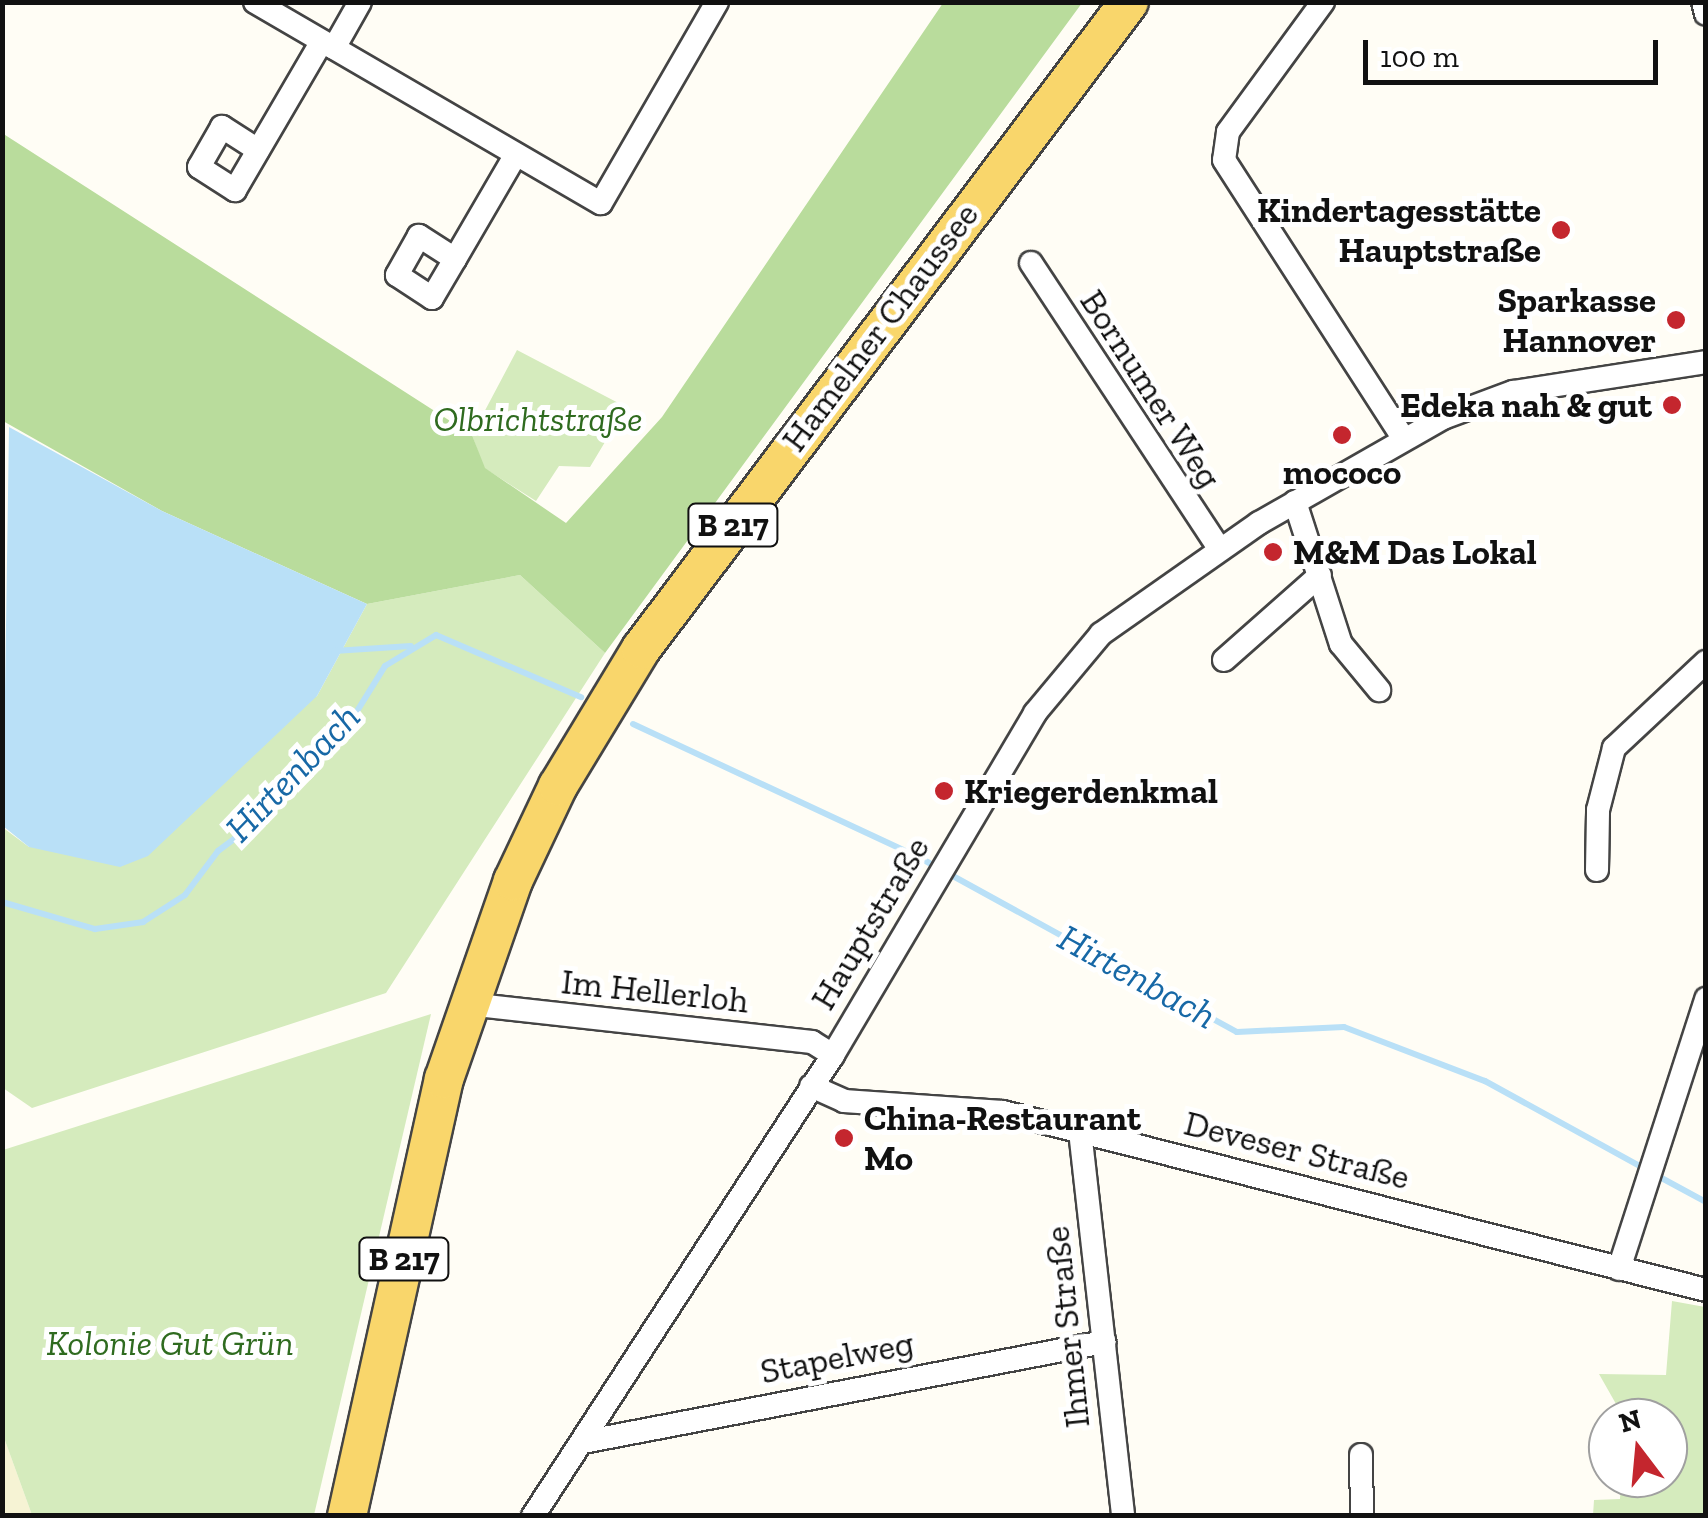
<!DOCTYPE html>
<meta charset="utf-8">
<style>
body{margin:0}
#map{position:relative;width:1708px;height:1518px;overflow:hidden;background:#fffdf5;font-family:"Zilla Slab",serif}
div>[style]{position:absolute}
.farmland>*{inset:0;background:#f6f3d4}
.green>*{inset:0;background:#d5ebbd}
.forest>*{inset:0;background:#b9dc9c}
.water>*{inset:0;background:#b9e0f7}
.stream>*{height:6px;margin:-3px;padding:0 3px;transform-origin:3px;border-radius:3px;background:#b9e0f7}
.roads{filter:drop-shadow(2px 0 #444) drop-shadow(-2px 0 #444) drop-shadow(0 2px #444) drop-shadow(0 -2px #444)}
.minor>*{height:22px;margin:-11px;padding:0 11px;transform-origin:11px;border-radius:11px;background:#fff}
.primary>*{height:38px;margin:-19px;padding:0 19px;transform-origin:19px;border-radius:19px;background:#f9d66b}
.dots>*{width:28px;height:28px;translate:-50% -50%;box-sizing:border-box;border:5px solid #fff;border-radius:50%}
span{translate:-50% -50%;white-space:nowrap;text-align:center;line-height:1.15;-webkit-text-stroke:10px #fff;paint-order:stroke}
.shield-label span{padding:2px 8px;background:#fff;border:2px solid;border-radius:8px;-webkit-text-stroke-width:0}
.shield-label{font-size:32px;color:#111;font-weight:700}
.poi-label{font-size:35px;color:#111;font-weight:700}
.right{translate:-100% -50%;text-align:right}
.left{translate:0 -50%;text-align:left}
.street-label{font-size:35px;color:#111}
.park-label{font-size:35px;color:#2f6b1f;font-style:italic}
.water-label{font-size:38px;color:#1768a6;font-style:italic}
.frame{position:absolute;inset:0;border:5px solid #111;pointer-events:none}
.north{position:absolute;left:1588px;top:1398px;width:100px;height:100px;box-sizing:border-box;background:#fff;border:2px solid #a0a0a0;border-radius:50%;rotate:344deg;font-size:28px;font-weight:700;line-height:40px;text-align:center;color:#111}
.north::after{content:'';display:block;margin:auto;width:35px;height:45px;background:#c4262e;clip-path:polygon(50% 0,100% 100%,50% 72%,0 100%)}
.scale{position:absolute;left:1363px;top:40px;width:295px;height:45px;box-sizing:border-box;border:5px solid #111;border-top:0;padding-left:12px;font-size:30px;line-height:35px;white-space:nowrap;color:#111;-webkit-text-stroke:8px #fff;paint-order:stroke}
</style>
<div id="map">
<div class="farmland">
<i style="clip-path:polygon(2px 1435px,3px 1435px,32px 1515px,3px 1515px)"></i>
</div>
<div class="green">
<i style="clip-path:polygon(517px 350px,626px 407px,590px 467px,559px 466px,536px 501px,484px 468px,472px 435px)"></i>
<i style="clip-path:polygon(520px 575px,605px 653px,386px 993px,32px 1108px,3px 1088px,2px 827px,29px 847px,317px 696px,367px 604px)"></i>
<i style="clip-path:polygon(431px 1014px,314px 1515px,32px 1515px,3px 1435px,3px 1150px)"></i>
<i style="clip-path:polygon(1672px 1301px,1705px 1307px,1705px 1515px,1593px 1515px,1594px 1500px,1620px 1499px,1621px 1478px,1668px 1478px,1668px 1418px,1624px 1418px,1599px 1374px,1666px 1375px)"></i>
</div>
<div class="forest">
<i style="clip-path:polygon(943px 3px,1082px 3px,605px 653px,520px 575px,367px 604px,162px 511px,3px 421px,2px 133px,472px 435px,485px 468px,566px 523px,662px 417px)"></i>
</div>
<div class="water">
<i style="clip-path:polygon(9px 427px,162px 511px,367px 604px,317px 696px,148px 856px,120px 867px,29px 847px,3px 826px)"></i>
</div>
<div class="stream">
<i style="left:334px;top:651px;width:77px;rotate:-3.7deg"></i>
<i style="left:633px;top:724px;width:319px;rotate:25deg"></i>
<i style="left:922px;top:859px;width:359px;rotate:28.8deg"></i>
<i style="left:1237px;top:1032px;width:107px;rotate:-2.7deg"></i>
<i style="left:1344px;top:1027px;width:151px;rotate:21deg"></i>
<i style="left:1485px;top:1081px;width:183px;rotate:28.8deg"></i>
<i style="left:2px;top:902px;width:97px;rotate:16.2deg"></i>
<i style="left:95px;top:929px;width:49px;rotate:-8.3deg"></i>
<i style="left:143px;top:922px;width:50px;rotate:-32.7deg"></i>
<i style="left:185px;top:895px;width:55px;rotate:-53.1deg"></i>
<i style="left:218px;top:851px;width:50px;rotate:-36.9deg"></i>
<i style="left:258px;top:821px;width:50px;rotate:-58.8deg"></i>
<i style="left:284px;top:778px;width:94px;rotate:-41.5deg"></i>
<i style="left:354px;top:716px;width:59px;rotate:-58.2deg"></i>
<i style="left:385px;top:666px;width:60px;rotate:-31.3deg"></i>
<i style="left:436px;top:635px;width:158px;rotate:23.2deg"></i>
<i style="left:1656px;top:1175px;width:57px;rotate:28.4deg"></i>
</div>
<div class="roads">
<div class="minor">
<i style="left:255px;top:2px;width:400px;rotate:30.2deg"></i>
<i style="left:601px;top:203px;width:232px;rotate:-60deg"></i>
<i style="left:1323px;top:2px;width:161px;rotate:126.2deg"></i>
<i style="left:1228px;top:132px;width:28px;rotate:98deg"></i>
<i style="left:1224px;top:160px;width:332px;rotate:57.2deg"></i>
<i style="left:1703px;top:2px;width:12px;rotate:76deg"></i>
<i style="left:334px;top:48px;width:53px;rotate:-60.5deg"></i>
<i style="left:258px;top:150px;width:43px;rotate:-147.4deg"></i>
<i style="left:222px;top:127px;width:46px;rotate:119.9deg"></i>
<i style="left:199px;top:167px;width:43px;rotate:32.6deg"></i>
<i style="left:235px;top:190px;width:167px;rotate:-59.7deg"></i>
<i style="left:455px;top:259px;width:43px;rotate:-147.4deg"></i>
<i style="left:419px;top:236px;width:45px;rotate:119.4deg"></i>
<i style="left:397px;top:275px;width:42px;rotate:33.3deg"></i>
<i style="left:432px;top:298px;width:45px;rotate:-59.5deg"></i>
<i style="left:455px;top:259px;width:121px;rotate:-59.8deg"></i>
<i style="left:1031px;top:263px;width:341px;rotate:56.6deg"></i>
<i style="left:1295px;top:502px;width:149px;rotate:72.1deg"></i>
<i style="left:1341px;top:644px;width:60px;rotate:50.4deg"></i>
<i style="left:1224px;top:660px;width:128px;rotate:-41.5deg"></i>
<i style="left:1597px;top:870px;width:60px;rotate:-89deg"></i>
<i style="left:1598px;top:810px;width:64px;rotate:-75.5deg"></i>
<i style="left:1614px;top:748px;width:126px;rotate:-43.1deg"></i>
<i style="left:468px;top:1004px;width:346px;rotate:6.3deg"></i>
<i style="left:812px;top:1042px;width:25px;rotate:32deg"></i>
<i style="left:811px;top:1086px;width:36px;rotate:24deg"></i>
<i style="left:844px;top:1101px;width:159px;rotate:4deg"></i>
<i style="left:1003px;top:1112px;width:725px;rotate:14.21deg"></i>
<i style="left:1080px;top:1131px;width:387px;rotate:83.6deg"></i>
<i style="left:1619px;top:1269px;width:284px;rotate:-72.1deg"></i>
<i style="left:583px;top:1442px;width:531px;rotate:-10.87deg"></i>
<i style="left:1361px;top:1455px;width:61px;rotate:89.1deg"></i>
<i style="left:533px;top:1516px;width:550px;rotate:-56.95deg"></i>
<i style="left:833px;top:1055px;width:397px;rotate:-59.4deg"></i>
<i style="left:1035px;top:713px;width:103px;rotate:-50.1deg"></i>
<i style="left:1101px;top:634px;width:193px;rotate:-35.1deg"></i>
<i style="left:1259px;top:523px;width:212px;rotate:-29.7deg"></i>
<i style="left:1443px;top:418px;width:75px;rotate:-20.4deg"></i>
<i style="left:1513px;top:392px;width:195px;rotate:-8.8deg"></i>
</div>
<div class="primary">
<i style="left:347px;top:1516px;width:448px;rotate:-77.5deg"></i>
<i style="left:444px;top:1079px;width:210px;rotate:-70.8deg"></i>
<i style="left:513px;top:881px;width:105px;rotate:-64.7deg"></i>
<i style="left:558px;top:786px;width:160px;rotate:-58.8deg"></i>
<i style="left:641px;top:649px;width:810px;rotate:-52.97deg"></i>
</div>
</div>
<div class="dots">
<i style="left:1561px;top:230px;background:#c4262e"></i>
<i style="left:1676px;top:320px;background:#c4262e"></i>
<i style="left:1672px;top:405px;background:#c4262e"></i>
<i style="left:1342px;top:435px;background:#c4262e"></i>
<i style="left:1273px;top:552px;background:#c4262e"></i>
<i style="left:944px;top:791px;background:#c4262e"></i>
<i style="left:844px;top:1138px;background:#c4262e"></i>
</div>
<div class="shield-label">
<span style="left:733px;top:525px">B 217</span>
<span style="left:404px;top:1259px">B 217</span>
</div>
<div class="poi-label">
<span class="right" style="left:1541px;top:230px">Kindertagesstätte<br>Hauptstraße</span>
<span class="right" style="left:1656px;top:320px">Sparkasse<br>Hannover</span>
<span class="right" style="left:1652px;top:405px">Edeka nah &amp; gut</span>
<span style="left:1342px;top:472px">mococo</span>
<span class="left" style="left:1293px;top:552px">M&amp;M Das Lokal</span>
<span class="left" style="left:964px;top:791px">Kriegerdenkmal</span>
<span class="left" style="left:864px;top:1138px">China-Restaurant<br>Mo</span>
</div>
<div class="street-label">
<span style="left:880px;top:327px;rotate:-53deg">Hamelner Chaussee</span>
<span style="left:1151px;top:389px;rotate:57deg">Bornumer Weg</span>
<span style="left:870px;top:923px;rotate:-59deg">Hauptstraße</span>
<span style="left:655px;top:991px;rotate:6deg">Im Hellerloh</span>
<span style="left:1297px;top:1150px;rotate:14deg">Deveser Straße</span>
<span style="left:1067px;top:1327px;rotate:-96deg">Ihmer Straße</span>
<span style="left:837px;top:1357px;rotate:-11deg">Stapelweg</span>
</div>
<div class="park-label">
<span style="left:538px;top:419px">Olbrichtstraße</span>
<span style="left:170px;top:1343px">Kolonie Gut Grün</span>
</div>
<div class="water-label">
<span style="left:293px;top:773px;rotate:-46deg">Hirtenbach</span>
<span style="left:1137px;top:977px;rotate:29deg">Hirtenbach</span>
</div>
<div class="frame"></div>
<div class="north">N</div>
<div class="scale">100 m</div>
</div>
